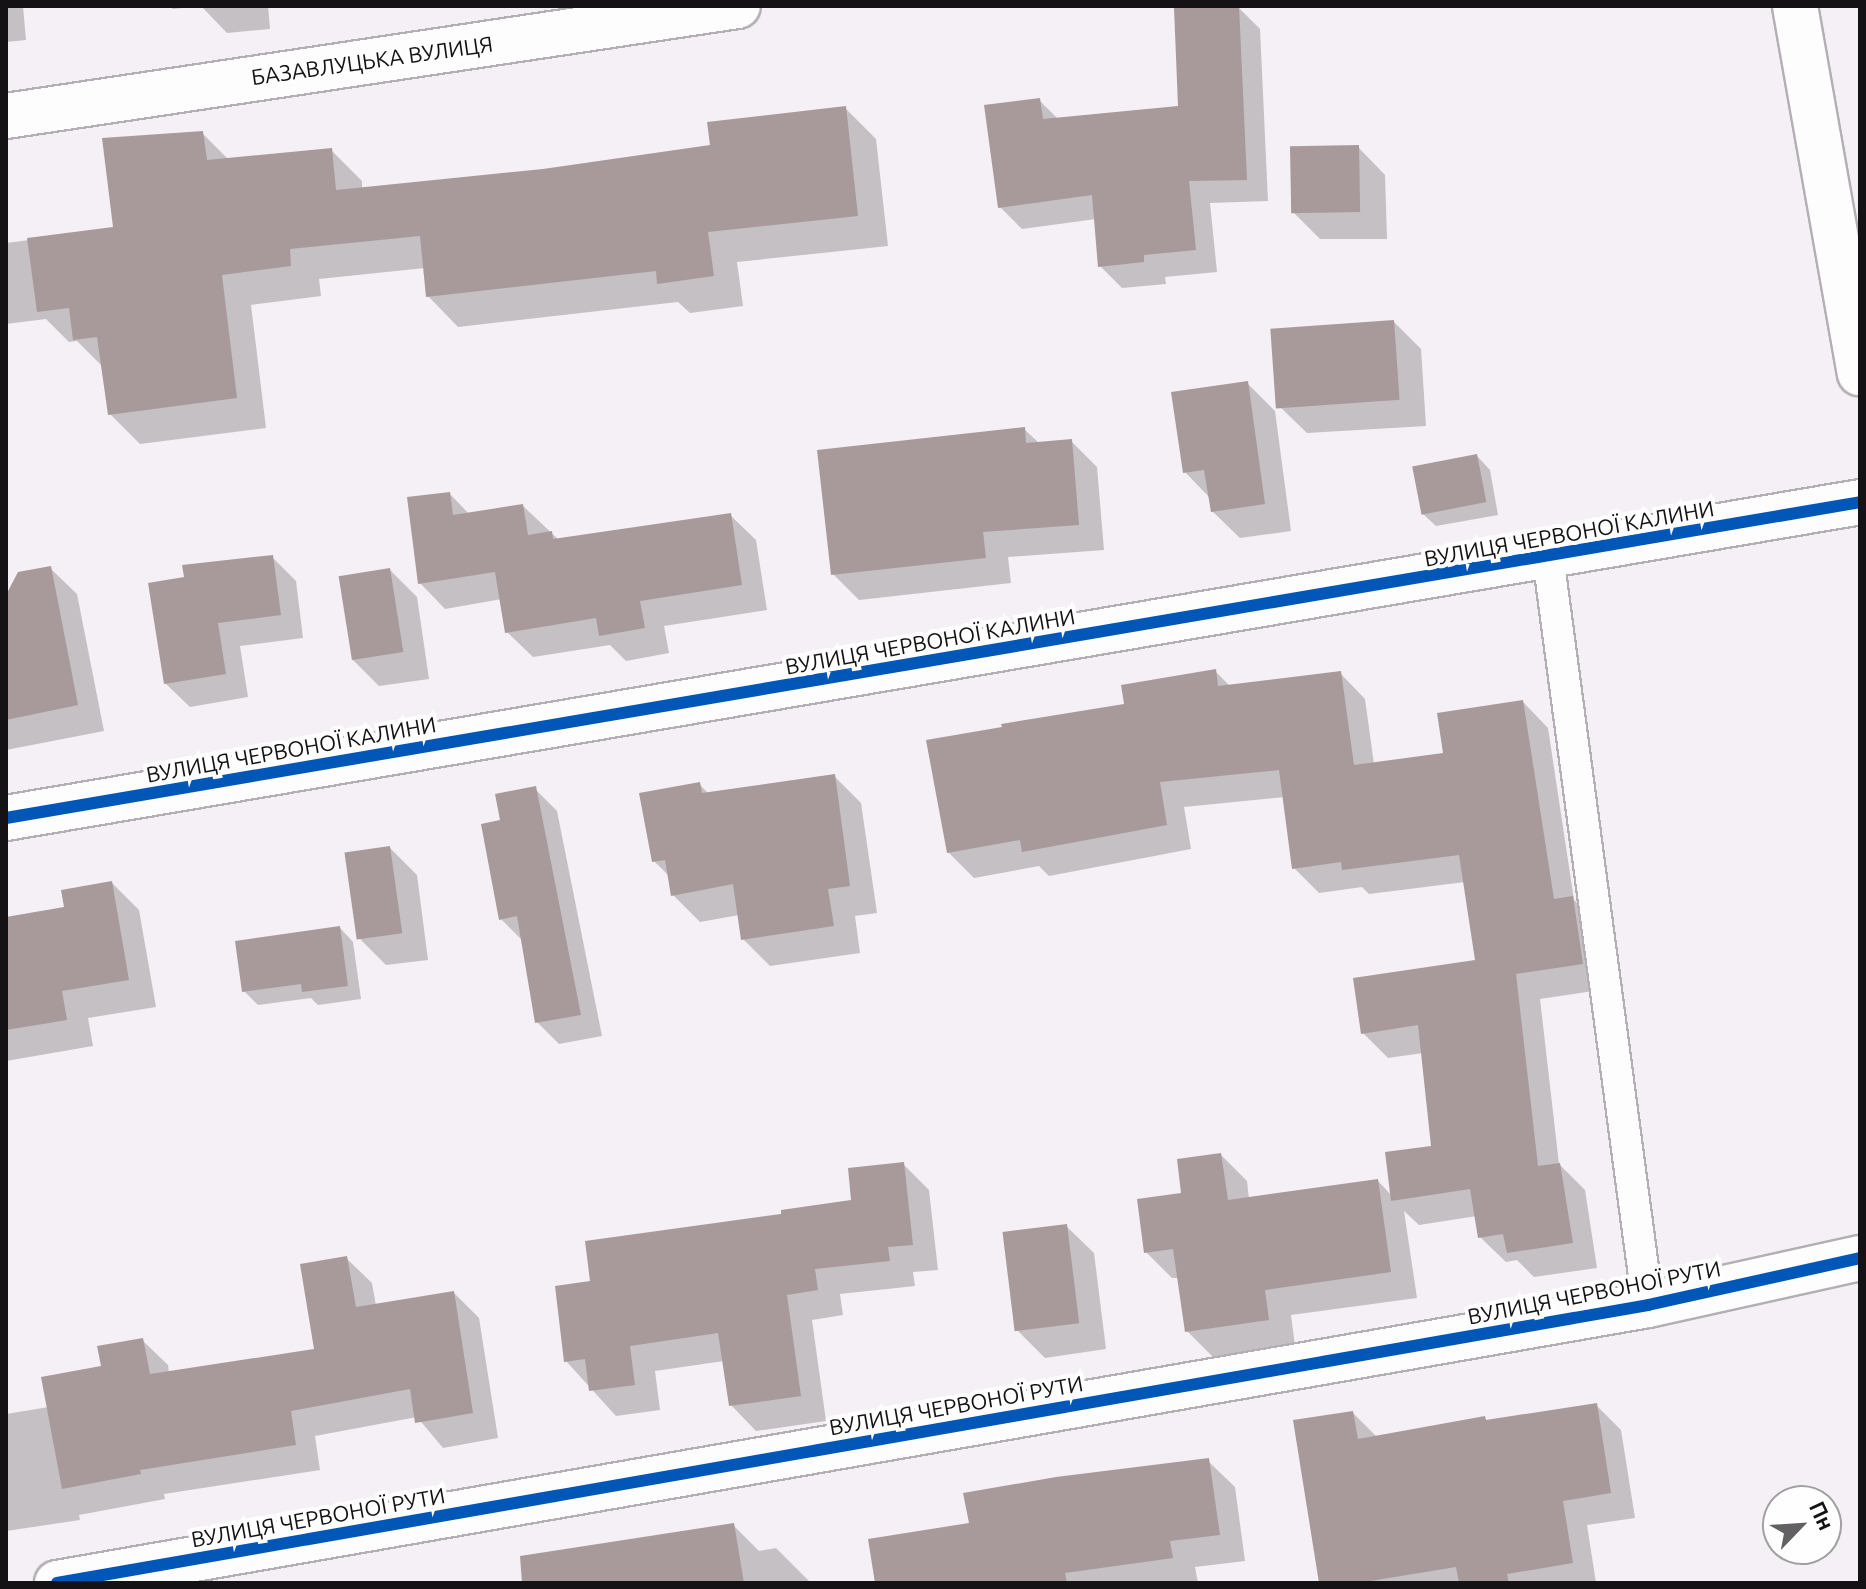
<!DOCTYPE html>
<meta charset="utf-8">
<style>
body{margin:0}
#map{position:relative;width:1866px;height:1589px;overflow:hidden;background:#f5f0f5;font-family:Ubuntu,sans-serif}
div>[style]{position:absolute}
.shadow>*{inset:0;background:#0003}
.building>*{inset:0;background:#a8999b;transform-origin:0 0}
.roads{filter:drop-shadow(2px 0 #b3afb4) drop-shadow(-2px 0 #b3afb4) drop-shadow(0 2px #b3afb4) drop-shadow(0 -2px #b3afb4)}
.service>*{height:30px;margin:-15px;padding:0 15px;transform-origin:15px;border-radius:15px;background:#fefdfe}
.minor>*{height:44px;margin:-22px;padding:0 22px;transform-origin:22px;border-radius:22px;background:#fefdfe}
.cycleway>*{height:12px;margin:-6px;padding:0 6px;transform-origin:6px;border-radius:6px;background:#0057b8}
span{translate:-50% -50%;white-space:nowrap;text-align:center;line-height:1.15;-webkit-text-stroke:8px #fefefe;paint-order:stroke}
.street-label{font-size:22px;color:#151215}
.frame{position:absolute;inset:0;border:8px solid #151215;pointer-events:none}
.north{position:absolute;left:1762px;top:1485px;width:80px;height:80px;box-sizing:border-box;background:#fefefe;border:2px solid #a1a0a1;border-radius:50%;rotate:65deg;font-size:22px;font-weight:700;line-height:32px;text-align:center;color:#151215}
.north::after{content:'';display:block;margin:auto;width:28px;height:36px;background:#636063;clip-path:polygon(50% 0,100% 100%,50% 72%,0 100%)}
</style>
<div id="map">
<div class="shadow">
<i style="clip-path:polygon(6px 6px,23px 6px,26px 40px,6px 42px)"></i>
<i style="clip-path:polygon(170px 6px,200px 6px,173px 9px)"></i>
<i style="clip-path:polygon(201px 6px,268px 6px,270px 29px,227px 33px)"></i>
<i style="clip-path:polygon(1238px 7px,1260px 29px,1268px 201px,1210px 203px,1217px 272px,1165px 277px,1166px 284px,1122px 288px,1100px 266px,1096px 219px,1022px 229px,1000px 207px,1039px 100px,1059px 120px,1180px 108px)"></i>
<i style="clip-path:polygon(845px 108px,876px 139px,888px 246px,737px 262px,743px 306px,690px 313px,678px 302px,458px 327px,428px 296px,425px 268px,319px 279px,321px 296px,251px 305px,266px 428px,140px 444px,110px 414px,103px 367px,77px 341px,69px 342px,46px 319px,6px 324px,6px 243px,116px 229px,202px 133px,229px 160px,331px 150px,362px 181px,362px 189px,544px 171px,713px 147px)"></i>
<i style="clip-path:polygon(1358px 147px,1385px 175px,1387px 239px,1320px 239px,1293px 212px)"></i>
<i style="clip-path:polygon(1394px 322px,1421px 349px,1426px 426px,1307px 433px,1279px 406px)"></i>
<i style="clip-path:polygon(1247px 383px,1275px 411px,1291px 531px,1240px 538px,1212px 511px,1210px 498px,1185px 472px)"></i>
<i style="clip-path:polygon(1024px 429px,1040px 444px,1071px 441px,1097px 467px,1104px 550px,1008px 557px,1011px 583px,859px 600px,833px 574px)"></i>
<i style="clip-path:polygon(1477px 456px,1490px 470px,1498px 515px,1436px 526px,1422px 513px)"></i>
<i style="clip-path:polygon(450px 494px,470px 515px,523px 506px,559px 540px,730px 515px,756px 540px,767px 610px,664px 626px,669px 653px,626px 661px,610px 645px,533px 657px,507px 632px,502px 599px,445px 609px,420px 583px)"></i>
<i style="clip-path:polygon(272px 557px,296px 581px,303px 638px,240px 646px,248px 697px,190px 707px,166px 684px,186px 579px)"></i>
<i style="clip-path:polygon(50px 568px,77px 594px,104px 731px,6px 750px,6px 599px)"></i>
<i style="clip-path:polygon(390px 570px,417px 597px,429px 679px,379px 686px,352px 659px)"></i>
<i style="clip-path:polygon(1215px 671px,1230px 686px,1340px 673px,1365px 699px,1374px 764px,1446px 755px,1523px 702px,1548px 728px,1574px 900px,1598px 924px,1607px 989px,1540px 999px,1559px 1164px,1585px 1190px,1597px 1268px,1534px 1277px,1517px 1260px,1506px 1262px,1480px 1237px,1477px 1216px,1419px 1225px,1404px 1211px,1417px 1298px,1291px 1315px,1295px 1346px,1213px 1357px,1187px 1331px,1179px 1278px,1172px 1278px,1146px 1252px,1184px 1195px,1221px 1155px,1247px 1181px,1249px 1199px,1378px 1181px,1393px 1197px,1434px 1148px,1423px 1053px,1388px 1058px,1363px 1033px,1477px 961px,1465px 882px,1369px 894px,1362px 887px,1319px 893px,1294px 868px,1285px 797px,1184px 807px,1191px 849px,1049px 876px,1039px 866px,974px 878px,948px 852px,1127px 706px)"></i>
<i style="clip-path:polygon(834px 776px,861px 803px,877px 913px,855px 916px,860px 953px,770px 966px,743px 939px,739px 915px,700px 922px,673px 895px,670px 877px,654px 861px,700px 785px,709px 794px)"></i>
<i style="clip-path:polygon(535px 789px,557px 811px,602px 1036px,559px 1044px,537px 1022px,523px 941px,501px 919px,502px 822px)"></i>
<i style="clip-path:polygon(390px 848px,417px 875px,428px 960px,386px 965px,359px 938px)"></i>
<i style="clip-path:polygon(112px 883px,139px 910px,156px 1007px,88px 1018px,93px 1046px,6px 1061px,6px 918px,66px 909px)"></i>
<i style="clip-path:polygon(340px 928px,353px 942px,361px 999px,318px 1005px,311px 998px,258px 1005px,244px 991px)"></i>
<i style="clip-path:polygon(903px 1164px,929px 1190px,938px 1270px,913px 1272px,915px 1286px,840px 1294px,843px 1315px,812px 1320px,826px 1421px,756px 1431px,731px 1405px,724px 1361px,655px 1371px,660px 1410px,616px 1416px,566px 1361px,592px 1283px,784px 1215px,854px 1201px)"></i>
<i style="clip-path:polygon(1066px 1226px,1094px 1253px,1106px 1349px,1045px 1358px,1017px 1330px)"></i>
<i style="clip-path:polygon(346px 1258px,372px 1283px,376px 1306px,454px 1293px,479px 1318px,498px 1438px,443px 1448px,417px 1417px,315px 1436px,320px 1470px,164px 1494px,165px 1499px,79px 1515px,80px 1520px,6px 1531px,6px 1414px,49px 1407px,142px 1340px,168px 1365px,169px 1373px,316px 1350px)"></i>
<i style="clip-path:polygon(1596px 1405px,1621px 1430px,1635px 1518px,1587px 1525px,1596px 1583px,1321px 1583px,1353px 1413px,1378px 1438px,1485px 1418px,1488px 1422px)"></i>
<i style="clip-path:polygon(1208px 1461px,1235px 1487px,1245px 1561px,1195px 1567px,1198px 1583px,877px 1583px,971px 1525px)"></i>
<i style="clip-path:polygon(733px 1525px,759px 1551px,776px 1548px,811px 1583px,595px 1583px)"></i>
</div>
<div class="building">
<i style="clip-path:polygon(1239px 6px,1247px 180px,1189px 181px,1196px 250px,1144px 255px,1144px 262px,1098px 267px,1092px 195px,998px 208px,984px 105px,1040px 98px,1043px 119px,1178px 106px,1174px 8px)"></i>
<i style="clip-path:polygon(846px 106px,858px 216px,708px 232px,714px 276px,657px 284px,656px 271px,426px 297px,420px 236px,290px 249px,291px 266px,222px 275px,237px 398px,108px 415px,97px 337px,73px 340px,69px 308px,37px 312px,27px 238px,113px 227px,102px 138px,203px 131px,207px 160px,332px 148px,336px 190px,543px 169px,710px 145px,707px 122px)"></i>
<i style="left:1359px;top:145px;width:67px;height:69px;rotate:89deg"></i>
<i style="left:1394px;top:320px;width:80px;height:124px;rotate:86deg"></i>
<i style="clip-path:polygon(1248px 381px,1265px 504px,1211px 512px,1204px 470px,1183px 473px,1171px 392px)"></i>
<i style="clip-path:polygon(1025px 427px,1026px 443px,1072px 439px,1079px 525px,983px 532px,986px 558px,831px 575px,817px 450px)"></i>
<i style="left:1477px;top:454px;width:49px;height:66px;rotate:79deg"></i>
<i style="clip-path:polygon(450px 492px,453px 515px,523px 504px,528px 535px,552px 531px,553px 539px,731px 513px,742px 585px,640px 601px,645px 628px,599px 636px,596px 618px,505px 633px,495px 572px,418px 584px,407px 497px)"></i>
<i style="clip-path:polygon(273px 555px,281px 615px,218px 623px,226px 674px,164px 684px,148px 583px,184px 577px,182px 565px)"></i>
<i style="clip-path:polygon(51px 566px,78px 705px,6px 720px,6px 595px,18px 572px)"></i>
<i style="left:390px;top:568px;width:85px;height:52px;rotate:81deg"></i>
<i style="clip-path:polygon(1216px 669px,1218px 686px,1341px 671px,1354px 765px,1443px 753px,1437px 713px,1523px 700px,1554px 899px,1573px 896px,1583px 964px,1516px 974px,1538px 1166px,1560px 1163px,1573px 1243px,1507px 1253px,1503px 1234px,1478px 1238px,1470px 1189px,1391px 1201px,1385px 1152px,1431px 1146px,1418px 1025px,1361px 1034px,1353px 978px,1475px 960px,1459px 855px,1342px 870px,1341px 862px,1292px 869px,1279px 770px,1160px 782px,1167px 825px,1022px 852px,1020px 840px,947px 853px,926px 740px,1002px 727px,1001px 724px,1124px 704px,1121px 685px)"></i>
<i style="clip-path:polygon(835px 774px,850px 886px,828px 889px,834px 926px,741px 940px,733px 884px,671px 896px,665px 860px,652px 862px,639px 793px,700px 782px,702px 793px)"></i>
<i style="clip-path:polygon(536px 786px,581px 1015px,535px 1023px,517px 916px,499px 920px,481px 824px,500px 820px,495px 794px)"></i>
<i style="left:390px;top:846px;width:88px;height:46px;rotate:82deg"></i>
<i style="clip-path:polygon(112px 881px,129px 980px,62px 991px,67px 1020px,6px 1030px,6px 917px,64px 907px,61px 890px)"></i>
<i style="clip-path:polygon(340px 926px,348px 986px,302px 992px,301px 984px,242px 992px,235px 941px)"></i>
<i style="clip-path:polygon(1221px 1153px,1228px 1200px,1378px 1179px,1391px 1272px,1265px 1290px,1269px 1320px,1185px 1332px,1173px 1249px,1144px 1253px,1137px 1199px,1181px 1193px,1177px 1159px)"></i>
<i style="clip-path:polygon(904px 1162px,913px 1245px,888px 1247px,890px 1261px,815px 1269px,818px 1290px,787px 1295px,801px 1396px,729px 1406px,718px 1333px,630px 1346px,635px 1385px,589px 1391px,585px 1359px,564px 1362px,555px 1286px,590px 1281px,585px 1241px,781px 1214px,781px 1210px,851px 1200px,848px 1168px)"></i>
<i style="left:1067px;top:1224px;width:100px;height:65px;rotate:83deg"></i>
<i style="clip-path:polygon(347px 1256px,356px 1307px,454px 1291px,473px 1413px,415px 1423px,410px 1389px,291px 1411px,296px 1445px,140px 1470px,141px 1474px,62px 1489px,41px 1377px,101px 1366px,97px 1346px,143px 1338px,150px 1374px,314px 1349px,300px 1264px)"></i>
<i style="clip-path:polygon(1597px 1403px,1611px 1493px,1563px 1501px,1573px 1563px,1507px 1574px,1509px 1583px,1459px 1583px,1456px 1567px,1358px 1583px,1319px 1583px,1293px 1420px,1353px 1411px,1358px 1439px,1485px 1416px,1486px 1420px)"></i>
<i style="clip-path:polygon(1209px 1458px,1220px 1535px,1170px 1541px,1173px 1558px,1065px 1573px,1067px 1583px,875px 1583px,868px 1539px,969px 1523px,963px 1493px,1056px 1477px)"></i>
<i style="clip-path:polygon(734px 1523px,744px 1583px,522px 1583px,520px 1556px)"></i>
</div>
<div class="roads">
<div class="service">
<i style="left:1548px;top:557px;width:755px;rotate:82.39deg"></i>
</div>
<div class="minor">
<i style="left:1795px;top:6px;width:373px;rotate:80deg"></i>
<i style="left:6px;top:116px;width:740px;rotate:-8.55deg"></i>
<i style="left:6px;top:818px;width:1881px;rotate:-9.67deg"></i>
<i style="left:57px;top:1583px;width:1615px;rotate:-9.91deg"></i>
<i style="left:1648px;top:1305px;width:217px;rotate:-12.5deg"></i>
</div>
</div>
<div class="cycleway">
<i style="left:6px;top:818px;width:1881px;rotate:-9.67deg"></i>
<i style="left:57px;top:1583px;width:1615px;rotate:-9.91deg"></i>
<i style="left:1648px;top:1305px;width:217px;rotate:-12.5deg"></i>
</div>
<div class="street-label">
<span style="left:372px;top:60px;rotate:-8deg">БАЗАВЛУЦЬКА ВУЛИЦЯ</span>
<span style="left:1569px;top:533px;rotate:-10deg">ВУЛИЦЯ ЧЕРВОНОЇ КАЛИНИ</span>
<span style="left:930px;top:641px;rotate:-10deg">ВУЛИЦЯ ЧЕРВОНОЇ КАЛИНИ</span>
<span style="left:291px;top:749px;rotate:-10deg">ВУЛИЦЯ ЧЕРВОНОЇ КАЛИНИ</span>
<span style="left:1594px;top:1292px;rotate:-11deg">ВУЛИЦЯ ЧЕРВОНОЇ РУТИ</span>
<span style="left:956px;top:1405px;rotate:-10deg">ВУЛИЦЯ ЧЕРВОНОЇ РУТИ</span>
<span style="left:318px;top:1517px;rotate:-10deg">ВУЛИЦЯ ЧЕРВОНОЇ РУТИ</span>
</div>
<div class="frame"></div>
<div class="north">Пн</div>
</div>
